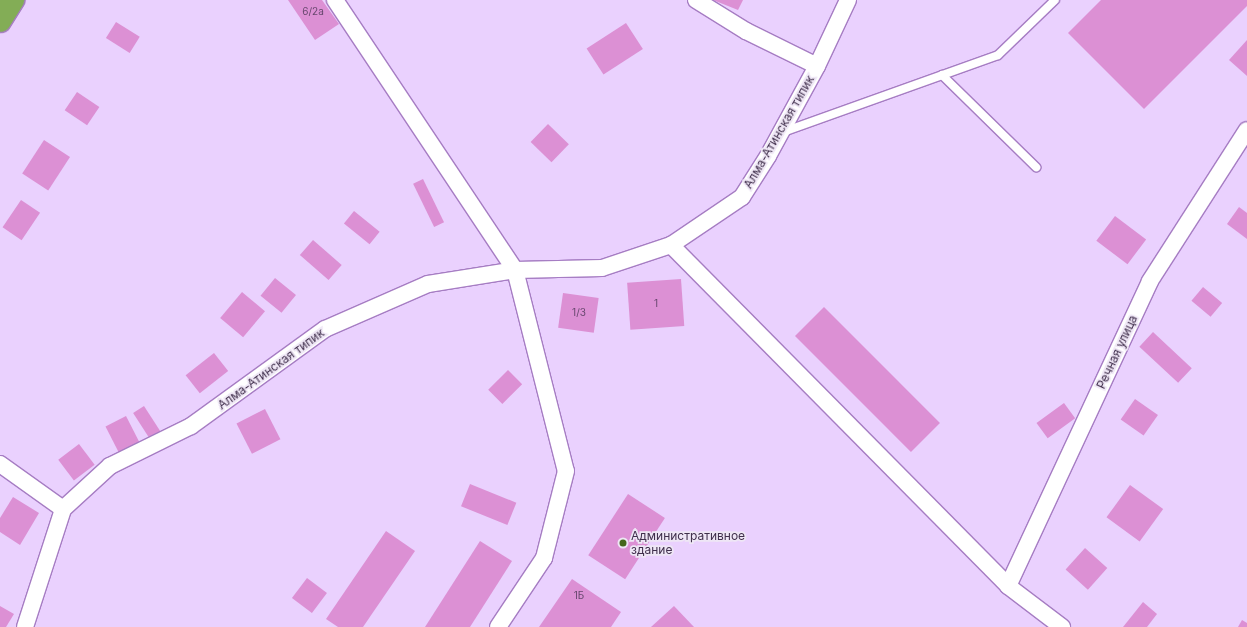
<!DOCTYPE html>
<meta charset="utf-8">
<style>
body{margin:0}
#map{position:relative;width:1247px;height:627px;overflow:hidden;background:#ead1fe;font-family:Inter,sans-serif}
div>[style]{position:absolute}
.building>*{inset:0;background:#dc90d4;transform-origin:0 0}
.roads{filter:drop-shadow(1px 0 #a67dc3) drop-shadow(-1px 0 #a67dc3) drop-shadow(0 1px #a67dc3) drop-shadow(0 -1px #a67dc3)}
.lane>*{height:8px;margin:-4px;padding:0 4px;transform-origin:4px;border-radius:4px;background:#fff}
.street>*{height:16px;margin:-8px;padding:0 8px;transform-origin:8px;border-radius:8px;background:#fff}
.highway>*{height:22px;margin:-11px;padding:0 11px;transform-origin:11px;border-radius:11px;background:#83ad56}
.dots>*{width:11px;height:11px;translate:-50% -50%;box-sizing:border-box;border:2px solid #eee6f5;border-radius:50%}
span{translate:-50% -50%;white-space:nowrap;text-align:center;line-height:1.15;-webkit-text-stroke:3.5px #eee6f5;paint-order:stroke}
.number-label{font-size:10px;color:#67476e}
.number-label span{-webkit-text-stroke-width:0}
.street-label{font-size:12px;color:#402f4c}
.poi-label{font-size:12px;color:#402f4c}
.left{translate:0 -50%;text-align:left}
</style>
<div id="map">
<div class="building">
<i style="clip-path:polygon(288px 0,322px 0,339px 24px,315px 40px)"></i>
<i style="clip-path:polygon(713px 0,743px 0,738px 10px)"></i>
<i style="clip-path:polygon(1101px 0,1247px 0,1247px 6px,1144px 109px,1068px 33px)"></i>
<i style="left:116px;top:22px;width:28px;height:19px;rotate:32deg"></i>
<i style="left:626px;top:23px;width:31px;height:47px;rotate:57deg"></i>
<i style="clip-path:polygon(1247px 40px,1247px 76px,1229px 60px)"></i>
<i style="left:77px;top:92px;width:27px;height:22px;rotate:34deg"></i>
<i style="left:548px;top:124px;width:29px;height:25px;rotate:44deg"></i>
<i style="left:44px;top:140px;width:31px;height:40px;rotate:33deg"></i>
<i style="left:423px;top:179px;width:48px;height:11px;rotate:64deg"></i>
<i style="left:21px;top:200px;width:23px;height:33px;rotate:34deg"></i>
<i style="clip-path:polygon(1239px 207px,1247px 213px,1247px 239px,1227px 224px)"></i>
<i style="left:354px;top:211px;width:33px;height:16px;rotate:39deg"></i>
<i style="left:1115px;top:216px;width:39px;height:31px;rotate:37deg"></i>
<i style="left:313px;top:240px;width:38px;height:20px;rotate:41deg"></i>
<i style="left:275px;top:278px;width:27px;height:23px;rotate:39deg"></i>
<i style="left:681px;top:279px;width:47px;height:54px;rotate:86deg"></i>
<i style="left:1203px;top:287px;width:25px;height:18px;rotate:40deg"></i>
<i style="left:242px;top:292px;width:30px;height:34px;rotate:40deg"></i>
<i style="left:563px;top:293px;width:36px;height:35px;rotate:8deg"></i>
<i style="left:824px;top:307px;width:164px;height:41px;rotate:45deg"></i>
<i style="left:1153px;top:332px;width:53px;height:20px;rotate:43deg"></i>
<i style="left:214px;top:353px;width:23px;height:36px;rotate:52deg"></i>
<i style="left:508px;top:370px;width:20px;height:28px;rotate:45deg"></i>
<i style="left:1135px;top:399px;width:28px;height:25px;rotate:35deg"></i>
<i style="left:1064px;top:403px;width:19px;height:34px;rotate:54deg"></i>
<i style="left:144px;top:406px;width:30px;height:13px;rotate:57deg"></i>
<i style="left:265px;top:409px;width:34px;height:32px;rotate:63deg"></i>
<i style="left:126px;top:416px;width:29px;height:23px;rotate:63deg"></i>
<i style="left:79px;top:444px;width:26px;height:26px;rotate:53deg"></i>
<i style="left:470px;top:484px;width:50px;height:24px;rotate:22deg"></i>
<i style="left:1130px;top:485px;width:41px;height:40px;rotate:36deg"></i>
<i style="left:628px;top:494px;width:44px;height:73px;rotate:33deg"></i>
<i style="clip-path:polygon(13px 497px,39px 513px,20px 545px,0 532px,0 518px)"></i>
<i style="clip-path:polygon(386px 531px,415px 551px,363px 627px,338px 627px,326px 619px)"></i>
<i style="clip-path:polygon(480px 541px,512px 561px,470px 627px,425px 627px)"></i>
<i style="left:1085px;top:548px;width:30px;height:29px;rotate:42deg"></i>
<i style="left:307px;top:578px;width:25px;height:25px;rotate:37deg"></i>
<i style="clip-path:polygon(572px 579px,621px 612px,611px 627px,539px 627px)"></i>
<i style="clip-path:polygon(1143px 602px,1157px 614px,1147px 627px,1123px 627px)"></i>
<i style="clip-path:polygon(0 606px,14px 614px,6px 627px,0 627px)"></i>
<i style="clip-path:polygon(674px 606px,694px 627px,651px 627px)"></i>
<i style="clip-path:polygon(1242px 620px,1247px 623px,1247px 627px,1238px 627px)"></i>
</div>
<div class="roads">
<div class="lane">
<i style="left:942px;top:75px;width:132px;rotate:44.4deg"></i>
<i style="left:783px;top:132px;width:228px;rotate:-19.7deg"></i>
<i style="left:998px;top:55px;width:79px;rotate:-44deg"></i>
</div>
<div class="street">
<i style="left:335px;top:0;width:324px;rotate:56.3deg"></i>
<i style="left:515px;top:270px;width:207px;rotate:75.8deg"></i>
<i style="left:566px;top:471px;width:90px;rotate:104.2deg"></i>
<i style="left:544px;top:558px;width:83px;rotate:123.7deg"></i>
<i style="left:696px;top:0;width:59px;rotate:31.8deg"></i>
<i style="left:746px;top:31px;width:79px;rotate:26.2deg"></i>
<i style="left:671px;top:245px;width:479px;rotate:45.3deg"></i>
<i style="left:1008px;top:586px;width:68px;rotate:37.2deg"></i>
<i style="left:0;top:464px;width:77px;rotate:35.5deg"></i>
<i style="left:1008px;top:586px;width:336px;rotate:-65deg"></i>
<i style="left:1150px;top:281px;width:179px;rotate:-57.3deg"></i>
<i style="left:25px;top:627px;width:124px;rotate:-72.1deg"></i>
<i style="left:63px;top:509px;width:64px;rotate:-42.5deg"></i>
<i style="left:110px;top:466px;width:90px;rotate:-26.3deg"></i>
<i style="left:191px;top:426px;width:165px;rotate:-35.9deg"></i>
<i style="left:325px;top:329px;width:112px;rotate:-23.6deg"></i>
<i style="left:428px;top:284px;width:88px;rotate:-9.1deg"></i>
<i style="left:515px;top:270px;width:87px;rotate:-1.3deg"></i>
<i style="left:602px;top:268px;width:73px;rotate:-18.4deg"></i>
<i style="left:671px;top:245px;width:86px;rotate:-34.1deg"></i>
<i style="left:742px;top:197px;width:49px;rotate:-57.6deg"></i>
<i style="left:768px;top:156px;width:102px;rotate:-61.4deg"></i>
<i style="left:817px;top:66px;width:73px;rotate:-64.8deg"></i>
</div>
<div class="highway">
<i style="left:0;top:21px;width:25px;rotate:-58deg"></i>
</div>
</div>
<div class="dots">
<i style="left:623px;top:543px;background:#45661c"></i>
</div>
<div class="number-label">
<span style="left:313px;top:12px">6/2а</span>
<span style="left:656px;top:304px">1</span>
<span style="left:579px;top:313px">1/3</span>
<span style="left:579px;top:596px">1Б</span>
</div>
<div class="street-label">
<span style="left:779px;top:132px;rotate:-60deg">Алма-Атинская типик</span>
<span style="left:1117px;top:352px;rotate:-65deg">Речная улица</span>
<span style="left:271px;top:369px;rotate:-36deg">Алма-Атинская типик</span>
</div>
<div class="poi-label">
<span class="left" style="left:631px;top:543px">Административное<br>здание</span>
</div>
</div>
